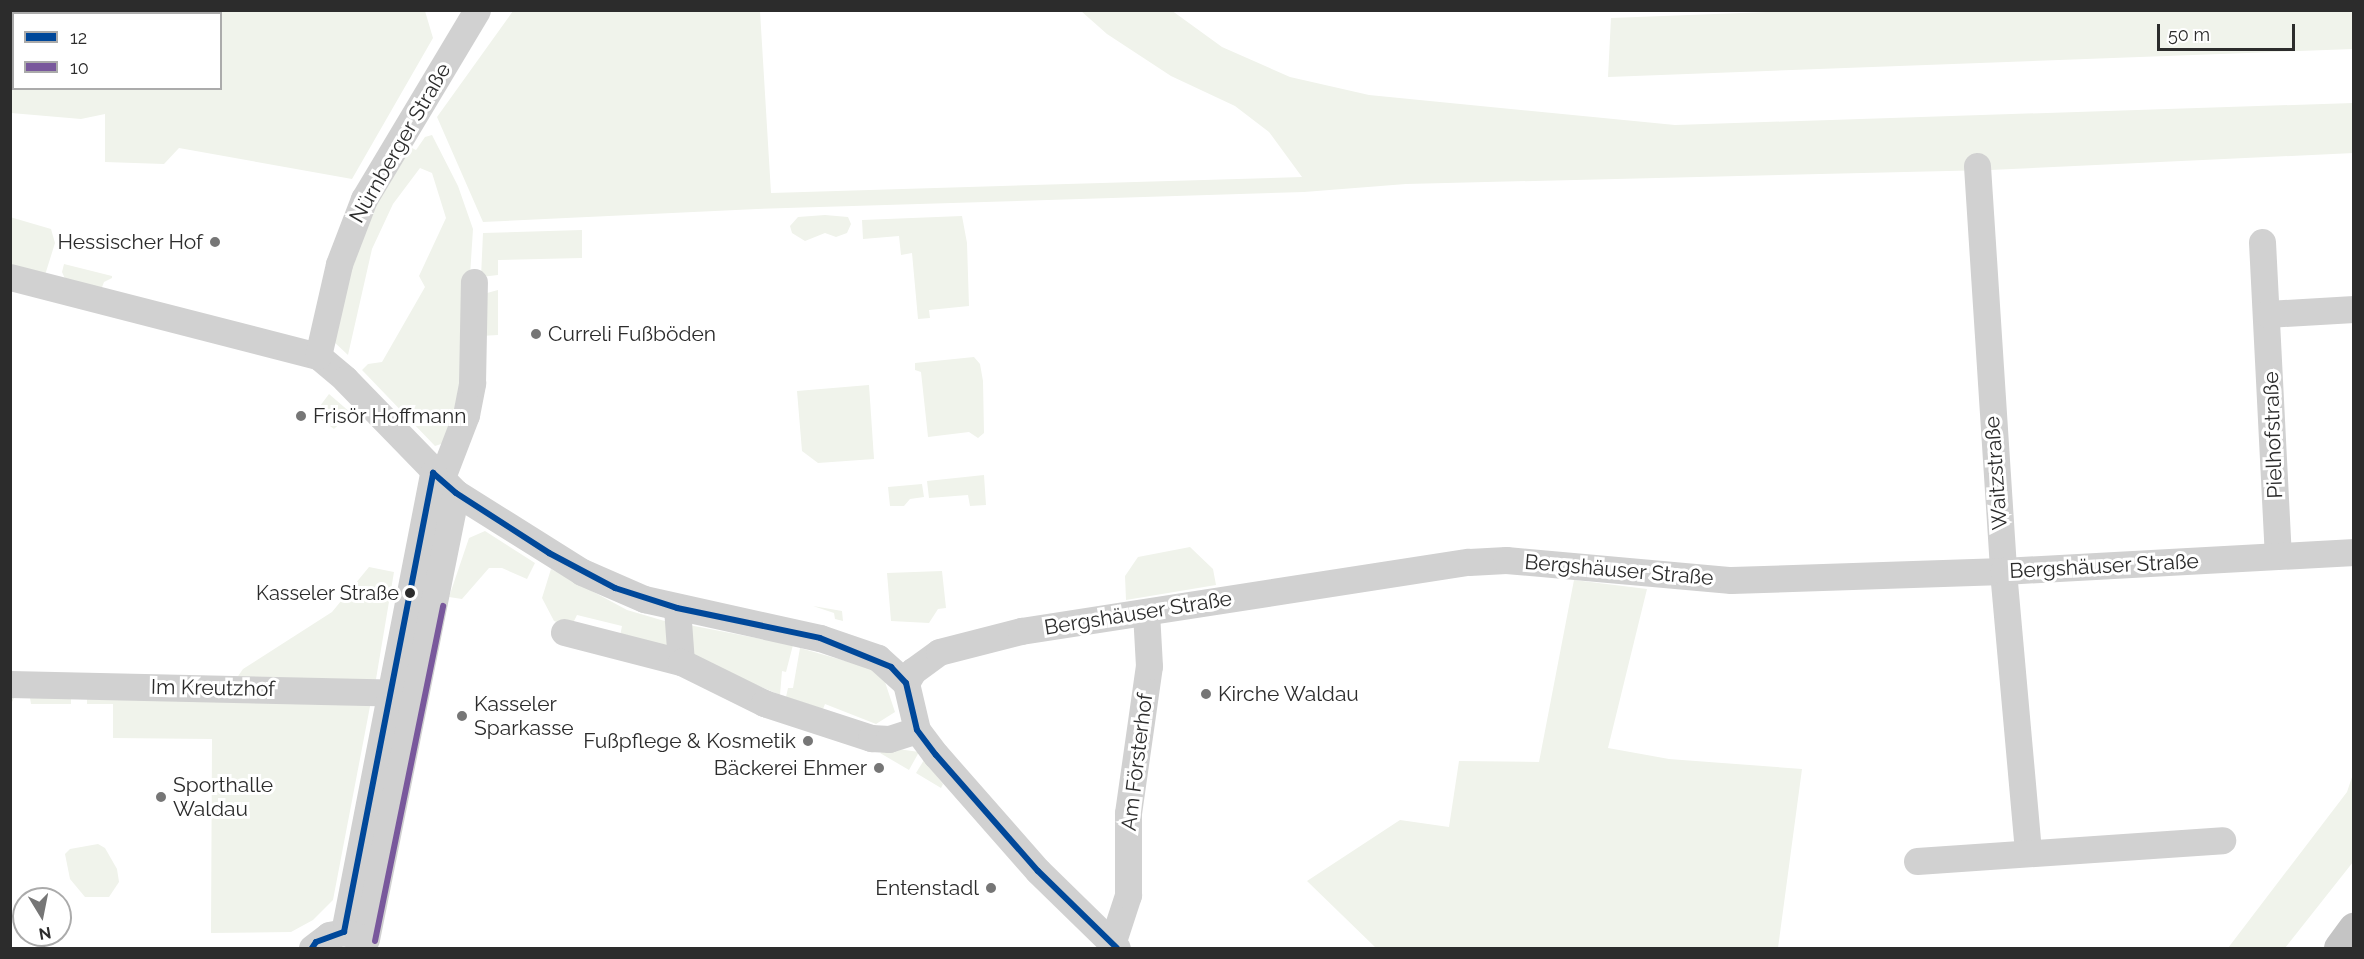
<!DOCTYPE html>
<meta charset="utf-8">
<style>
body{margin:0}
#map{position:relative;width:2364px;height:959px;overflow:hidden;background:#fff;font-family:Raleway,sans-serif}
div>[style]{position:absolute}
.green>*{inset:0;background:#f0f3eb}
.minor>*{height:27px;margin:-13.5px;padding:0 13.5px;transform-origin:13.5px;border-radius:13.5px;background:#d1d1d1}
.major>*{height:33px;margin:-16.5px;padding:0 16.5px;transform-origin:16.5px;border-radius:16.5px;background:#c4c4c4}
.bus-1>*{height:6px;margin:-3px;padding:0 3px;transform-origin:3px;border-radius:3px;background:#00489a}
.bus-2>*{height:6px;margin:-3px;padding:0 3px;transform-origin:3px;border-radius:3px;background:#79589c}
.dots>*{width:16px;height:16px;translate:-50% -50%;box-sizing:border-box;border:3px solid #fff;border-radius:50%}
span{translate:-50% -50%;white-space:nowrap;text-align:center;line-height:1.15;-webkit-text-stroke:6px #fff;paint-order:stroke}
.bus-label{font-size:20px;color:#2c2c2c}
.right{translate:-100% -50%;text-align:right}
.street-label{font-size:21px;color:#2c2c2c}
.poi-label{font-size:21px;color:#2c2c2c}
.left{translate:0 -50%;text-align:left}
.frame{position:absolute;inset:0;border:12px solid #2c2c2c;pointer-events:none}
.legend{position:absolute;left:12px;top:12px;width:210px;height:78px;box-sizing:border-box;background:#fff;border:2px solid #ababab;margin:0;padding:8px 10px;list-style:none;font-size:18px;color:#2c2c2c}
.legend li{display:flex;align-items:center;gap:12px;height:30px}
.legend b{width:30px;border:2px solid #ababab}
.north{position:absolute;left:12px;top:887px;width:60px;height:60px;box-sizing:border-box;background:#fff;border:2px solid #ababab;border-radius:50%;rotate:170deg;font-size:16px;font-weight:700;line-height:24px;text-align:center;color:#2c2c2c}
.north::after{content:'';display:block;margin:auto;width:21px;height:27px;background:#767676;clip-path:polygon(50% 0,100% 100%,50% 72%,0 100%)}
.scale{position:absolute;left:2157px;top:24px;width:138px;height:27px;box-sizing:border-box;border:3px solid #2c2c2c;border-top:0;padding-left:8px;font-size:18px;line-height:21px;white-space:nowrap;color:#2c2c2c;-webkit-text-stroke:4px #fff;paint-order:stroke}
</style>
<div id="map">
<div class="green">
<i style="clip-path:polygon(1171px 10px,1222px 47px,1290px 77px,1369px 95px,1675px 125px,2353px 103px,2354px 153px,1990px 170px,1406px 184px,1304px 192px,757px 209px,483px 222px,437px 117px,513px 11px,760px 11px,771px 193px,1302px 177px,1269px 132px,1235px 106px,1171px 76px,1107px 34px,1081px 11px)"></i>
<i style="clip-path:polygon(1820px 10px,2353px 11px,2353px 49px,1608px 77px,1611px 18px)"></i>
<i style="clip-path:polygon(evenodd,10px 11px,425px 11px,433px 38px,352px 179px,179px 148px,164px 164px,105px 162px,105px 114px,81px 119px,11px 113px,10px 11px,14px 14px,220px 14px,220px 88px,14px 88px,14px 14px)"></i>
<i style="clip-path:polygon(432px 135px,458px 186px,473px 229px,463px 385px,444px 443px,435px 446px,362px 370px,368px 364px,382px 362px,425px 287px,419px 276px,446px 218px,432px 173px,420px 168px,393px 204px,372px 249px,348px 355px,333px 341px,349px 265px,373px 203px,410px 147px,416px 150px,425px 137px)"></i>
<i style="clip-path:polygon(825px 215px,848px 217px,851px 224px,847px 233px,836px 237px,825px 233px,805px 241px,792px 233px,790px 226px,798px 217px)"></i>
<i style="clip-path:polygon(962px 216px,967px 243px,969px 306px,929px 310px,930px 318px,918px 319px,912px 253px,901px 255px,899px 236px,863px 239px,862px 220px)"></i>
<i style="clip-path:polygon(10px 217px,51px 229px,55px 243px,45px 275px,11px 268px)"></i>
<i style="clip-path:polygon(582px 230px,582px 258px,498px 260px,498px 275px,481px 277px,483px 233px)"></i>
<i style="clip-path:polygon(64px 264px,112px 276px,112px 278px,104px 282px,101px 290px,66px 281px,62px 272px)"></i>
<i style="clip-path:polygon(498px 290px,498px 335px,480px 336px,487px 293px)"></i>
<i style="clip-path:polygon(974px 357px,980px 364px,983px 381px,984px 433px,978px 438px,969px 432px,928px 437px,921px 372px,915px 370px,915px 363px)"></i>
<i style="clip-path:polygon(869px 385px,874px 459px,818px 463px,802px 451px,797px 391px)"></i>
<i style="clip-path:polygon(329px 394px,351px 413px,334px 429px,314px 414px)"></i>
<i style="clip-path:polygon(984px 475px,986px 505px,970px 506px,968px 495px,929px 498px,927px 481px)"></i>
<i style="clip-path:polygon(922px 484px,924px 497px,910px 499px,904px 506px,890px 506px,888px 487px)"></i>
<i style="clip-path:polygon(485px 531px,535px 563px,527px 579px,502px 568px,489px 568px,462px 599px,449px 597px,469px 538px)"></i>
<i style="clip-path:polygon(1190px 547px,1213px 569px,1216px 585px,1126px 600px,1125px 576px,1138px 557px)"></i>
<i style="clip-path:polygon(369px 567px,394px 572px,375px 685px,234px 682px,243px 669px,332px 612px)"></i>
<i style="clip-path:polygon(551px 569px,627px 610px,668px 622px,670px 649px,619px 641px,622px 626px,577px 615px,571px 627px,554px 621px,542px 598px)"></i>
<i style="clip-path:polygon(942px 571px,946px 608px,938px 609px,929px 623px,891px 621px,887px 573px)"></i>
<i style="clip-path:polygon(1574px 580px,1647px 589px,1608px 748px,1669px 759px,1802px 769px,1778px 948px,1376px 948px,1307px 881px,1400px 820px,1449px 827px,1459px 761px,1539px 762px)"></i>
<i style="clip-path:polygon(813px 606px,842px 611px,843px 621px,835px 619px,834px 613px)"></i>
<i style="clip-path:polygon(689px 625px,793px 645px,786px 672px,782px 671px,780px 695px,693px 658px)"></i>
<i style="clip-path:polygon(800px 648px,870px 668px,885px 682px,895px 712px,876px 724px,825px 704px,823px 709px,786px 697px,788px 688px,793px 688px)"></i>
<i style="clip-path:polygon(11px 688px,372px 696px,333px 900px,313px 920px,291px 932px,211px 933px,212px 739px,113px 738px,113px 704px,87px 704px,87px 699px,71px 699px,71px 704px,31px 704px,30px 698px,14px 698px,11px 704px)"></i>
<i style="clip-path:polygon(891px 748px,919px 752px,909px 770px,880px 753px)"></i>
<i style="clip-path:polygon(924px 760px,943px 784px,941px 788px,916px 773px)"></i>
<i style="clip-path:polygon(2353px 774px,2353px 862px,2285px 948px,2228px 948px,2347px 792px)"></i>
<i style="clip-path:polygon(98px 844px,105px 848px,117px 869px,119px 882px,109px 897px,85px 897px,70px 879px,65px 854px,70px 849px)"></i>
</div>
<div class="minor">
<i style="left:1977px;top:166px;width:406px;rotate:86.3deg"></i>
<i style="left:2003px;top:571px;width:282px;rotate:84.9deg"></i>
<i style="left:2262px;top:242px;width:314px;rotate:87.1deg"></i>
<i style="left:10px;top:277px;width:318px;rotate:14.4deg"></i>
<i style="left:318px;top:356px;width:35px;rotate:40deg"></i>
<i style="left:345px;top:379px;width:159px;rotate:45.8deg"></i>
<i style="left:456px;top:493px;width:149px;rotate:32.1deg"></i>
<i style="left:582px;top:572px;width:68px;rotate:23.5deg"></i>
<i style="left:644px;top:599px;width:180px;rotate:12.5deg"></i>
<i style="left:820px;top:638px;width:61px;rotate:19deg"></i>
<i style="left:878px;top:658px;width:38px;rotate:42deg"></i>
<i style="left:906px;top:683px;width:48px;rotate:76.8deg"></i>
<i style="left:917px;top:730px;width:31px;rotate:53deg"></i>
<i style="left:936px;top:755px;width:154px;rotate:48.7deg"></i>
<i style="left:1038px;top:871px;width:110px;rotate:44.3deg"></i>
<i style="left:2267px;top:314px;width:87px;rotate:-3.3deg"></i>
<i style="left:318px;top:356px;width:94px;rotate:-77.1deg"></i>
<i style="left:339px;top:264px;width:70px;rotate:-69deg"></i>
<i style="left:364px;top:199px;width:220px;rotate:-59.1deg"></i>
<i style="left:441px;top:480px;width:70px;rotate:-69deg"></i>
<i style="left:466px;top:415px;width:33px;rotate:-79deg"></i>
<i style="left:472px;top:383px;width:101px;rotate:-88.9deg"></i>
<i style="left:677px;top:608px;width:54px;rotate:85.8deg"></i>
<i style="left:564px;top:632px;width:121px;rotate:14.4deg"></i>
<i style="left:681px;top:662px;width:93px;rotate:26.3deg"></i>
<i style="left:764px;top:703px;width:113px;rotate:18.1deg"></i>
<i style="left:871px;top:738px;width:18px;rotate:3deg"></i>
<i style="left:889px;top:739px;width:29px;rotate:-18deg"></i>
<i style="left:906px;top:683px;width:14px;rotate:-60deg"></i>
<i style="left:913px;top:671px;width:32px;rotate:-36deg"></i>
<i style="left:939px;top:652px;width:85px;rotate:-14.4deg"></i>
<i style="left:1021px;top:631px;width:453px;rotate:-8.8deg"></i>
<i style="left:1469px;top:562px;width:37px;rotate:-3deg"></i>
<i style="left:1506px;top:560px;width:226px;rotate:5.1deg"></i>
<i style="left:1731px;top:580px;width:272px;rotate:-1.9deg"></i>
<i style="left:2003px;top:571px;width:352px;rotate:-3.1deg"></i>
<i style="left:10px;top:684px;width:401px;rotate:1.3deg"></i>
<i style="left:1917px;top:861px;width:306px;rotate:-3.9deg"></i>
<i style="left:344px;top:932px;width:468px;rotate:-79deg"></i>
<i style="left:366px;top:939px;width:455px;rotate:-78.6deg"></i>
<i style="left:1112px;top:944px;width:52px;rotate:-71.9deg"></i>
<i style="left:1128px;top:895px;width:82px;rotate:-90deg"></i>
<i style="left:1128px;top:813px;width:148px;rotate:-81.9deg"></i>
<i style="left:1149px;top:666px;width:53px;rotate:-93.2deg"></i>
<i style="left:312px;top:948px;width:21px;rotate:-37deg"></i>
<i style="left:329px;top:935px;width:15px;rotate:-11deg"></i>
<i style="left:344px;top:932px;width:16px;rotate:18deg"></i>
</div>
<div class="major">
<i style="left:2340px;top:948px;width:24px;rotate:-54deg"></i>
</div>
<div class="bus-1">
<i style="left:433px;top:473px;width:30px;rotate:41deg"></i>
<i style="left:456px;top:493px;width:111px;rotate:32.8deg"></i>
<i style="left:549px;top:553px;width:75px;rotate:27.9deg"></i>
<i style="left:615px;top:588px;width:65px;rotate:17.9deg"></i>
<i style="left:677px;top:608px;width:146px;rotate:11.8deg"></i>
<i style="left:820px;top:638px;width:77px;rotate:22.2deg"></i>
<i style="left:891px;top:667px;width:22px;rotate:47deg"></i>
<i style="left:906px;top:683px;width:48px;rotate:76.8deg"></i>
<i style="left:917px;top:730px;width:31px;rotate:53deg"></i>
<i style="left:936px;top:755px;width:154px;rotate:48.7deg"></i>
<i style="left:1038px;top:871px;width:110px;rotate:44.3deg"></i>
<i style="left:312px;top:948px;width:7px;rotate:-56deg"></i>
<i style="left:316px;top:942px;width:30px;rotate:-20deg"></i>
<i style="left:344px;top:932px;width:468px;rotate:-79deg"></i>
</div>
<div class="bus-2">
<i style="left:375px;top:941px;width:342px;rotate:-78.5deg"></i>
</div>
<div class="dots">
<i style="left:215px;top:242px;background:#767676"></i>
<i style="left:536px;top:334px;background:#767676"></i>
<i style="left:301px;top:416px;background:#767676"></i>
<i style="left:410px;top:593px;background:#2c2c2c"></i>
<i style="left:1206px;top:694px;background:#767676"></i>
<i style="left:462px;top:716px;background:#767676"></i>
<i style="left:808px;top:741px;background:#767676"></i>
<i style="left:879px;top:768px;background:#767676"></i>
<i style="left:161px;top:797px;background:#767676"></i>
<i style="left:991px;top:888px;background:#767676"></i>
</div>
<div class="bus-label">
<span class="right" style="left:399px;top:593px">Kasseler Straße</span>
</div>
<div class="street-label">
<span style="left:400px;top:143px;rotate:-60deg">Nürnberger Straße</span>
<span style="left:2273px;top:435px;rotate:-92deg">Pielhofstraße</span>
<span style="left:1996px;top:473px;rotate:-94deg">Waitzstraße</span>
<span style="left:2104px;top:566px;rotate:-3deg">Bergshäuser Straße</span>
<span style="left:1619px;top:570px;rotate:5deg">Bergshäuser Straße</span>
<span style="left:1138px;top:613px;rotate:-9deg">Bergshäuser Straße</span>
<span style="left:213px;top:688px;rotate:1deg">Im Kreutzhof</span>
<span style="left:1137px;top:762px;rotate:-83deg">Am Försterhof</span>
</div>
<div class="poi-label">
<span class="right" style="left:203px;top:242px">Hessischer Hof</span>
<span class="left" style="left:548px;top:334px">Curreli Fußböden</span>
<span class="left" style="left:313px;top:416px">Frisör Hoffmann</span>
<span class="left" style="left:1218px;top:694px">Kirche Waldau</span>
<span class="left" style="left:474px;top:716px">Kasseler<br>Sparkasse</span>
<span class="right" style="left:796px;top:741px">Fußpflege &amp; Kosmetik</span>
<span class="right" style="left:867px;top:768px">Bäckerei Ehmer</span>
<span class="left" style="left:173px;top:797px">Sporthalle<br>Waldau</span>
<span class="right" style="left:979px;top:888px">Entenstadl</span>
</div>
<div class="frame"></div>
<ul class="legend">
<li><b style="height:8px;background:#00489a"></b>12</li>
<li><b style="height:8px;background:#79589c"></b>10</li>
</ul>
<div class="north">N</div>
<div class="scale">50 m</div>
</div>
